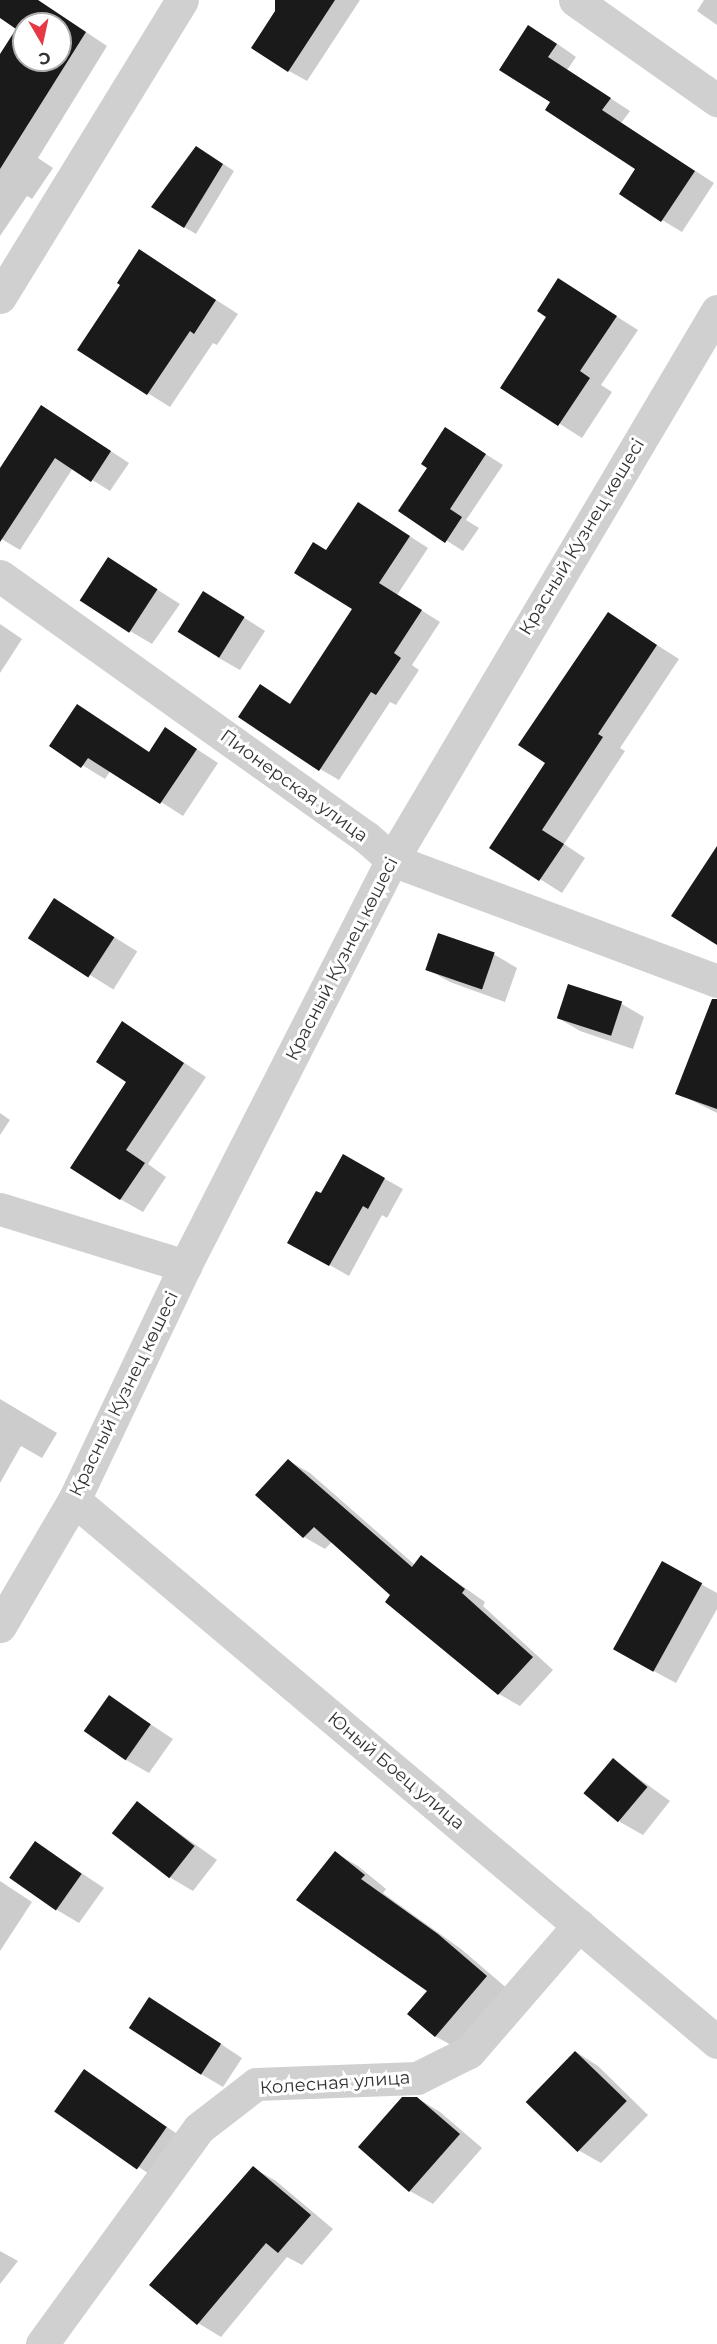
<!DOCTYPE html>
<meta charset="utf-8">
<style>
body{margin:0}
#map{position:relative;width:717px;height:2344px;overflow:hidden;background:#fff;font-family:Montserrat,sans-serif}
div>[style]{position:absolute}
.shadow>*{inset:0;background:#0003;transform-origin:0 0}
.building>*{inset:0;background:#1a1a1a;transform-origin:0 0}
.minor>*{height:33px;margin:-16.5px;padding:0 16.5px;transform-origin:16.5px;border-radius:16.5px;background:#d0d0d0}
span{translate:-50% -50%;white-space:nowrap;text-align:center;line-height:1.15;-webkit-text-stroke:6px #fff;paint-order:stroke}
.street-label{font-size:18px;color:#333}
.north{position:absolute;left:12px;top:12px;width:60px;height:60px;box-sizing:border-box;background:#fff;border:2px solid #adadad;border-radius:50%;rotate:171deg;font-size:16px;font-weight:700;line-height:24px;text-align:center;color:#333}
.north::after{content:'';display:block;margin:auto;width:21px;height:27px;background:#e63946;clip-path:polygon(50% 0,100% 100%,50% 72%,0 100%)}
</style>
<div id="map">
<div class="shadow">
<i style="clip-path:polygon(evenodd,7px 0,38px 0,107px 46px,38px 158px,53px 168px,32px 199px,27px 196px,0 236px,0 56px,19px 28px,0 16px,7px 0,24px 24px,60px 24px,60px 60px,24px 60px,24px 24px)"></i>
<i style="clip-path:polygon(286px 0,360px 0,307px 81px,289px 71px)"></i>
<i style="clip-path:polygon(704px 0,717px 0,717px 25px,697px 11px)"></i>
<i style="clip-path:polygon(549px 38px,576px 57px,567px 70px,630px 111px,621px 123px,714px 183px,682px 232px,662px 220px,637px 169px,552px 101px,501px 69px)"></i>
<i style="clip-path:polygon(208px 154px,234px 171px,196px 234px,184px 227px)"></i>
<i style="clip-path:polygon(140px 251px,238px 314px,217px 345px,213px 343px,170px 407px,79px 350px,122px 285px)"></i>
<i style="clip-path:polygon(559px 280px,638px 330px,601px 385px,612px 392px,582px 438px,502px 387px,548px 317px)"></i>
<i style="clip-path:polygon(60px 418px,129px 463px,110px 491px,73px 468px,20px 550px,0 538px,0 470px)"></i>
<i style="clip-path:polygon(463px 440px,503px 465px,466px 520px,479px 528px,463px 551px,400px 511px)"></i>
<i style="clip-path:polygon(377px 515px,428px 548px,397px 595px,440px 622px,412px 665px,419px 670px,396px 705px,390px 702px,339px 780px,320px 769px,291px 705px,355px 609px,327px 552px)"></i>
<i style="clip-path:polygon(109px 559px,180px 604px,152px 644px,130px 631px)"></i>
<i style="clip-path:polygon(226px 606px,265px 631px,240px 670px,217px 657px)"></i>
<i style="clip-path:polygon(608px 614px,679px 659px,620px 748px,625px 751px,564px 844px,585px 858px,562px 893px,491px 848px,547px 762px)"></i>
<i style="clip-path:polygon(0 624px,22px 639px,0 673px)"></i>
<i style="clip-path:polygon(166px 729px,218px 763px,183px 816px,111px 770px,105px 779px,51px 746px,150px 753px)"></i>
<i style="left:55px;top:900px;width:97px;height:45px;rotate:32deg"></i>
<i style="clip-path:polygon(439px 935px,495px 955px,517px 968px,505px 1002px,450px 982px,427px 969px)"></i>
<i style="clip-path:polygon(569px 986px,622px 1004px,644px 1017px,633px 1049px,580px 1031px,558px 1018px)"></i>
<i style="clip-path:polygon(123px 1023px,206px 1077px,148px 1164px,166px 1177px,143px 1212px,120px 1199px,128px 1082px)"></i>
<i style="clip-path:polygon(717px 1046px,717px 1113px,677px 1093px)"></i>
<i style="clip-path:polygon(0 1113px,10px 1120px,0 1135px)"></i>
<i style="clip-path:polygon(344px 1156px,403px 1189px,387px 1218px,382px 1215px,349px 1276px,289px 1242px)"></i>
<i style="clip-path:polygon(0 1399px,57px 1433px,42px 1458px,21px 1446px,0 1483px)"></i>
<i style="clip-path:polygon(289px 1461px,310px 1473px,415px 1565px,421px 1557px,485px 1602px,483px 1606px,553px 1670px,520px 1706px,499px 1694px,333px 1541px,325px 1549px,304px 1537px,257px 1495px)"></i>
<i style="clip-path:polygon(663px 1563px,717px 1593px,717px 1609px,676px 1683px,637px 1662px)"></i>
<i style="clip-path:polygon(109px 1697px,173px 1739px,149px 1773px,126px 1760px)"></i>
<i style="clip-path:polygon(613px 1760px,670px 1801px,643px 1835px,620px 1822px)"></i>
<i style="clip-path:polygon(137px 1803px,217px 1860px,193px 1891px,171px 1878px)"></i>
<i style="clip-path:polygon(36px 1843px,104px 1888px,79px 1923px,57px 1910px)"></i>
<i style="clip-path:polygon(335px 1853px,358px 1866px,386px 1889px,383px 1893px,461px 1949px,509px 1990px,458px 2049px,435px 2036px,429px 1991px)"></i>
<i style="clip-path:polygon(0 1881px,32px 1902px,0 1951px)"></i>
<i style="clip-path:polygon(172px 2012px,242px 2058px,223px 2087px,201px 2074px)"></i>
<i style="clip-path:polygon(576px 2052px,598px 2066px,648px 2115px,601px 2163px,578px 2150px)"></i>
<i style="left:84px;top:2071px;width:126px;height:49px;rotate:34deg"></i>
<i style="clip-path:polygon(417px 2098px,440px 2112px,482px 2148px,433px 2204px,410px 2191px,360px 2147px)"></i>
<i style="clip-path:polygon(253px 2168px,276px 2181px,333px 2229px,302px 2265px,287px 2257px,221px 2337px,198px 2323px)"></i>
<i style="clip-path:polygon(0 2251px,18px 2261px,0 2284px)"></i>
</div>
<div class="building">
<i style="clip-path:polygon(evenodd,0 0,38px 0,86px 32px,0 169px,0 54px,16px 29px,0 18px,0 0,24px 24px,60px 24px,60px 60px,24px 60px,24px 24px)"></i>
<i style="clip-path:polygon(275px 0,335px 0,288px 72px,251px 48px,275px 11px)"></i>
<i style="clip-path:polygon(528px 25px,557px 44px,548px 57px,611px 98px,602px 110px,695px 171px,661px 222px,619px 194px,635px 169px,545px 110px,550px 102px,499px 70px)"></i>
<i style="clip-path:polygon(196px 146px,223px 164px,184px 228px,151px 207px)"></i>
<i style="clip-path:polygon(139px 249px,216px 300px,194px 334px,190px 331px,147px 395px,77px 350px,120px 285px,117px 283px)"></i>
<i style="clip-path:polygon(558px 278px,617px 316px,580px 371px,590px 378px,558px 426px,500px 388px,546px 317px,537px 311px)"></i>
<i style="clip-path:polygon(41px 405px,111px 451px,91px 482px,55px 458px,0 542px,0 468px)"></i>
<i style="clip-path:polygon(445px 427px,486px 454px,450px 509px,462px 517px,445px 543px,398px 511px,427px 468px,421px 464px)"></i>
<i style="clip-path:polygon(358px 502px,410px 536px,379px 583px,422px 610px,394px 653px,401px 658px,376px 695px,371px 692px,319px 771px,238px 717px,260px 684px,290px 704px,352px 609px,294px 573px,313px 542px,326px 550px)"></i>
<i style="left:108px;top:557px;width:59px;height:52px;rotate:33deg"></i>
<i style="left:203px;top:591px;width:49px;height:48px;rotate:32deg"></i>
<i style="clip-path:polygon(608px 612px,657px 645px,598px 734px,603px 737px,542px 830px,564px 844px,539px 881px,489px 848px,545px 763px,518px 745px)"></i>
<i style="clip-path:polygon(77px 704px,149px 752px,165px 727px,197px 749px,160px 804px,88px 758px,81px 768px,49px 746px)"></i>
<i style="clip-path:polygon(717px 846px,717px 945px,671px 916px)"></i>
<i style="left:54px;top:898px;width:72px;height:48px;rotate:33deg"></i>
<i style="left:438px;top:933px;width:60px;height:39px;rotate:19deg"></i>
<i style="left:568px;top:984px;width:57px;height:36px;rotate:18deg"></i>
<i style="clip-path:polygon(712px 999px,717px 999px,717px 1109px,675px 1094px)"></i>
<i style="clip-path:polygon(122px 1021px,184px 1063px,126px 1150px,145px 1163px,120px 1200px,70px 1168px,126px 1082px,96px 1062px)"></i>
<i style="clip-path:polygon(343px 1154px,385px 1178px,368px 1209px,363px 1206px,329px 1266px,287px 1243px,316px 1191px,321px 1193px)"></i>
<i style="clip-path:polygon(288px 1459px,412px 1567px,421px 1555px,465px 1589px,462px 1593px,533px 1657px,498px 1695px,385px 1602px,390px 1595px,314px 1527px,303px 1538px,255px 1495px)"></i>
<i style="left:662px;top:1561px;width:46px;height:101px;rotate:29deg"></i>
<i style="left:109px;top:1695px;width:51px;height:44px;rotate:35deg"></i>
<i style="left:613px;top:1758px;width:45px;height:46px;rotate:40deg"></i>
<i style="left:137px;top:1801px;width:73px;height:41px;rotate:38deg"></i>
<i style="left:35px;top:1841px;width:57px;height:45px;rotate:35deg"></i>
<i style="clip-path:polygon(335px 1851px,365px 1875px,361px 1879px,438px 1934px,487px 1976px,435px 2037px,407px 2014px,427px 1991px,296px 1900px)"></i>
<i style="left:149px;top:1997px;width:86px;height:37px;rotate:33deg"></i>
<i style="left:575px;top:2051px;width:72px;height:71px;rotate:44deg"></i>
<i style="left:84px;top:2069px;width:101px;height:52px;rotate:35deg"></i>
<i style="clip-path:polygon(402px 2097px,417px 2097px,460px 2134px,409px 2192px,358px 2147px)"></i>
<i style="clip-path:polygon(253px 2166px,311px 2215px,278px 2253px,266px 2243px,197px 2325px,149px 2285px)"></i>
</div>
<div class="minor">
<i style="left:575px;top:0;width:174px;rotate:35.2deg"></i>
<i style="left:0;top:297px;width:348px;rotate:-58.5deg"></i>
<i style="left:0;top:576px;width:450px;rotate:35.5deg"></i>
<i style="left:366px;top:837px;width:35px;rotate:41deg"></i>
<i style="left:392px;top:860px;width:347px;rotate:20.4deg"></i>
<i style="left:0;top:1209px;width:194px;rotate:17.1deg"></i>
<i style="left:74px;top:1500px;width:841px;rotate:40.13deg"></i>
<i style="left:0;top:1626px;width:146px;rotate:-59.6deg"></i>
<i style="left:74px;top:1500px;width:259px;rotate:-64.6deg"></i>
<i style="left:185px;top:1266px;width:456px;rotate:-63deg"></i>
<i style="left:392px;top:860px;width:638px;rotate:-59.38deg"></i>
<i style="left:42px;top:2344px;width:267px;rotate:-54deg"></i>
<i style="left:199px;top:2128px;width:72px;rotate:-37.7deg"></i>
<i style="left:256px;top:2084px;width:161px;rotate:-2.1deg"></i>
<i style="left:417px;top:2078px;width:58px;rotate:-26.6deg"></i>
<i style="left:469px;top:2052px;width:168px;rotate:-49.1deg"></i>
</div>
<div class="street-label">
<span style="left:582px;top:537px;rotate:-59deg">Красный Кузнец көшесі</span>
<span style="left:294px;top:786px;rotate:36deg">Пионерская улица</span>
<span style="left:342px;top:959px;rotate:-63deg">Красный Кузнец көшесі</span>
<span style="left:124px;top:1394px;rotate:-64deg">Красный Кузнец көшесі</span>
<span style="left:396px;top:1771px;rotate:40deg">Юный Боец улица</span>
<span style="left:335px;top:2083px;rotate:-4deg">Колесная улица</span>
</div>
<div class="north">С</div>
</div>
